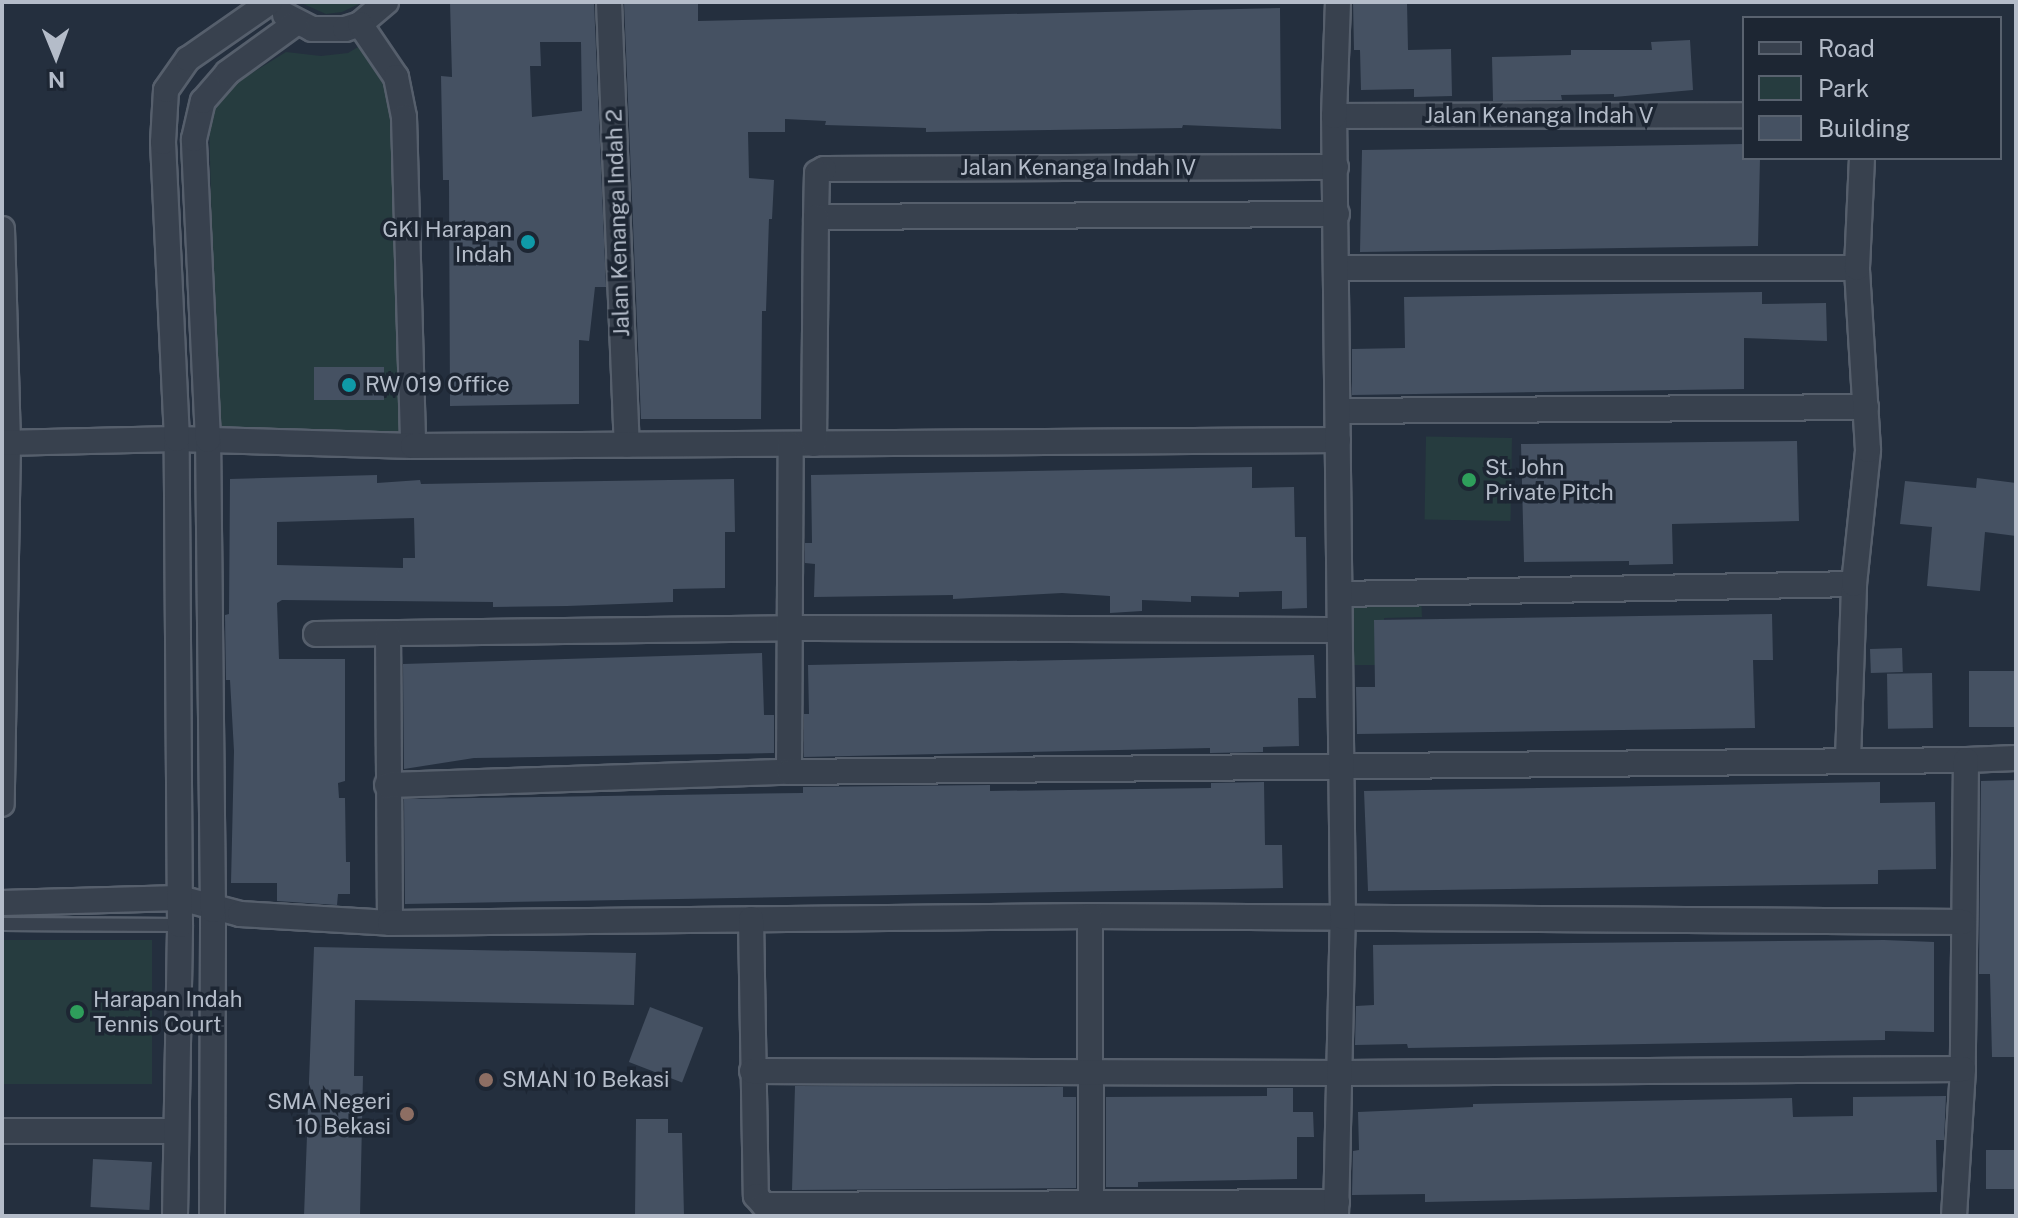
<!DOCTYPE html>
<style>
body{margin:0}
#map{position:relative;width:2018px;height:1218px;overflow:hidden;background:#242f3e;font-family:"Public Sans",sans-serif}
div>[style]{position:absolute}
.green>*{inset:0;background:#263c3f;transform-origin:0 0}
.building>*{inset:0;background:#455162;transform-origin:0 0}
.roads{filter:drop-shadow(2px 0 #565f6c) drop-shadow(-2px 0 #565f6c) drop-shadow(0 2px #565f6c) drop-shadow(0 -2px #565f6c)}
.lane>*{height:12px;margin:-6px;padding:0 6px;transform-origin:6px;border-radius:6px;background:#38414e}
.street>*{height:24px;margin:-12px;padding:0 12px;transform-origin:12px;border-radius:12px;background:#38414e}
.dots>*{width:22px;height:22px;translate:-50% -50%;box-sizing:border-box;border:4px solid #1d2633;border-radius:50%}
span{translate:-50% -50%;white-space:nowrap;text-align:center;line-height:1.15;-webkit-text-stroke:7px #1d2633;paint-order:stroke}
.street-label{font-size:22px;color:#b4bcc9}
.poi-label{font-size:22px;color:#b4bcc9}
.right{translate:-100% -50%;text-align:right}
.left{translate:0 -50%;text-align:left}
.frame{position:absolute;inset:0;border:4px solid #b4bcc9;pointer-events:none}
.legend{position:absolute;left:1742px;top:16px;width:260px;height:144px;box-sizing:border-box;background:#1d2633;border:2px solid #59626f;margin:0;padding:10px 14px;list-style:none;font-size:24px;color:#b4bcc9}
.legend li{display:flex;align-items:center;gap:16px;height:40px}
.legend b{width:40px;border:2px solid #59626f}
.north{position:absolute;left:16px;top:16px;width:80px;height:80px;-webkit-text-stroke:6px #1d2633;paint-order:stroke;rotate:179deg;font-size:22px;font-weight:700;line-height:32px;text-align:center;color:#b4bcc9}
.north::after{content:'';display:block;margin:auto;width:28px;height:36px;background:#b4bcc9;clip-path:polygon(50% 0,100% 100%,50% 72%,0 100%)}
</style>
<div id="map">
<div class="green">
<i style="clip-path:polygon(299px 2px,363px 2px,342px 12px,326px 14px)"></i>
<i style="clip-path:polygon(358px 47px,382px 77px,396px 117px,400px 436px,217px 436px,209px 120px,221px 92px,286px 52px,321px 56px,348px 53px)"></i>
<i style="left:1512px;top:438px;width:83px;height:86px;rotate:91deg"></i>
<i style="clip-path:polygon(1421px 595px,1422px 617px,1384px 618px,1385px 665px,1345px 665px,1344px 597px)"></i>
<i style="left:2px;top:940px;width:150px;height:144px"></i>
</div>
<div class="building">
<i style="clip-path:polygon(evenodd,450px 2px,594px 2px,606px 287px,595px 287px,589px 341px,579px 340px,579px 404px,450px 406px,449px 180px,443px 180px,441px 76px,452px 77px,450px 2px,540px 42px,581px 42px,582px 111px,532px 117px,530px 66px,541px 66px,540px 42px)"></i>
<i style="clip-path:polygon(624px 2px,698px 2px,698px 21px,1280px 8px,1281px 129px,1183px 125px,1182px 128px,926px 132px,926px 128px,825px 125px,826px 121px,785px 119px,785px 132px,748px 132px,749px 178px,774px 180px,772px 219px,769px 219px,766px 311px,762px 311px,761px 419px,641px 419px)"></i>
<i style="clip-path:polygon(1353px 2px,1407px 2px,1408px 50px,1451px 49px,1452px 96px,1414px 97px,1414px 89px,1361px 90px,1360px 50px,1354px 50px)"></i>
<i style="clip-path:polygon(1690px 40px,1693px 90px,1614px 97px,1614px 94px,1561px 95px,1562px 100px,1493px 101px,1492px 57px,1571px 55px,1571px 50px,1652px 50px,1651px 42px)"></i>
<i style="clip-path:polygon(1744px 144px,1744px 158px,1760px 158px,1758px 246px,1360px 252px,1362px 150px)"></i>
<i style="clip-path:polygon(1762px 292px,1762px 304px,1826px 303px,1827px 341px,1744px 338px,1744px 389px,1352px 395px,1352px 349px,1405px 348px,1404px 297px)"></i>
<i style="left:384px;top:367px;width:33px;height:70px;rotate:90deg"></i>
<i style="clip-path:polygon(1797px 441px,1799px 521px,1672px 524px,1673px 564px,1629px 565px,1629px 561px,1524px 562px,1521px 444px)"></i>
<i style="clip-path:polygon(1252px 467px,1252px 488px,1294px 487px,1295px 537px,1306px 537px,1307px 608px,1282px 609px,1282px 591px,1239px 592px,1239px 597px,1191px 596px,1191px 602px,1142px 600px,1142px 611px,1110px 613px,1110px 596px,1062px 593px,953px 599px,953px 595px,814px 597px,815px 564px,805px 563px,805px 543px,812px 543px,811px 475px)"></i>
<i style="clip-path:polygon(evenodd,377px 475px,377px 483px,420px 480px,421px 484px,734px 479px,735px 532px,725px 532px,725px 588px,673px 589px,673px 602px,567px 606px,493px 607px,493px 602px,282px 600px,277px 603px,279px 659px,345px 659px,345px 781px,338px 783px,339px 798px,345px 798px,346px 862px,350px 862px,350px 894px,338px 894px,337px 905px,277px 901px,277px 883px,231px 883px,234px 751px,230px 680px,226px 680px,225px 615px,229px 614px,230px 479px,377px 475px,414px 518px,415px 558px,403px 558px,403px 568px,277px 565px,277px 522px,414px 518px)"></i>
<i style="clip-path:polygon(1977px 478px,2016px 483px,2016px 536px,1985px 532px,1980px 591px,1927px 586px,1932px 527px,1900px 524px,1905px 481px,1976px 488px)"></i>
<i style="clip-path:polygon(1772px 614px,1773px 660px,1753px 660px,1755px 728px,1357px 734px,1356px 687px,1375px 687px,1374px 620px)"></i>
<i style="left:1902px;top:648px;width:24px;height:32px;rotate:88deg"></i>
<i style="clip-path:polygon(762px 653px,764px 715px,774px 715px,774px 753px,474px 758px,404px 769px,403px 664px)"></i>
<i style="clip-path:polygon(1314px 655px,1316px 698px,1298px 698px,1299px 746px,1263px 747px,1263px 752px,1210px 753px,1210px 748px,804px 757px,804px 714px,809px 714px,808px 665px)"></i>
<i style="left:2016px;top:671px;width:56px;height:47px;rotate:90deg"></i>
<i style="left:1932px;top:673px;width:55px;height:45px;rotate:89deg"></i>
<i style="clip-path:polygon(2016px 780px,2016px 1057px,1992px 1057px,1990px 974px,1979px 974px,1981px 781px)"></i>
<i style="clip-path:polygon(1264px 782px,1265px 845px,1282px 845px,1283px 888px,405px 904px,404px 799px,803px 793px,803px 787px,990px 785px,990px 791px,1211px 788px,1211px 783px)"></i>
<i style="clip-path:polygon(1880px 782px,1880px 803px,1935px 802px,1936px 869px,1878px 870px,1878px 884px,1368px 891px,1364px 791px)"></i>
<i style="clip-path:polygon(1884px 940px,1934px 942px,1934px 1032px,1885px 1031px,1885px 1040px,1408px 1048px,1407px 1044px,1355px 1045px,1356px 1006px,1374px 1005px,1373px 945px)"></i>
<i style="clip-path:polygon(314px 947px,636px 953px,634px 1005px,355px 1000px,354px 1076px,363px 1076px,360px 1216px,304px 1216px)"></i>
<i style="left:650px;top:1007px;width:57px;height:59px;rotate:21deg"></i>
<i style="clip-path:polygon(795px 1086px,1063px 1087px,1063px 1097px,1076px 1097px,1076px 1188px,792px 1190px)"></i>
<i style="clip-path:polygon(1267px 1088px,1293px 1088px,1293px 1112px,1313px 1112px,1314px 1137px,1297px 1137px,1297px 1179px,1138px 1182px,1138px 1187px,1106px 1187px,1106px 1097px,1267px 1096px)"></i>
<i style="clip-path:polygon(1946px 1096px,1944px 1140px,1936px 1140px,1937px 1192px,1425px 1202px,1425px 1194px,1352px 1195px,1353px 1151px,1359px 1150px,1358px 1112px,1473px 1107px,1473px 1104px,1792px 1098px,1793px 1117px,1853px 1116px,1853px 1097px)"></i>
<i style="clip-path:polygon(636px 1119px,668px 1119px,668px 1133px,682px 1133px,684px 1216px,635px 1216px)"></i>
<i style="left:1986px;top:1150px;width:30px;height:39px"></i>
<i style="left:93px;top:1159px;width:59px;height:48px;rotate:3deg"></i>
</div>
<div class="roads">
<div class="lane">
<i style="left:2px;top:924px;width:178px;rotate:0.3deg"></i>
</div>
<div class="street">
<i style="left:609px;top:2px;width:443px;rotate:87.7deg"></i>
<i style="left:285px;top:15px;width:30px;rotate:27deg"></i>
<i style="left:312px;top:29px;width:33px"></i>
<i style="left:345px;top:29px;width:16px;rotate:-18deg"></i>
<i style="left:360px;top:24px;width:34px;rotate:-40deg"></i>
<i style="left:360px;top:24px;width:64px;rotate:55.8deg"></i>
<i style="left:396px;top:77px;width:41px;rotate:78.7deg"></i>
<i style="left:404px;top:117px;width:329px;rotate:88.4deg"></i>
<i style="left:1334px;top:116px;width:410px;rotate:-0.1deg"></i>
<i style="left:1336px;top:167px;width:512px;rotate:179.78deg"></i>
<i style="left:824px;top:169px;width:8px;rotate:150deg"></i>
<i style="left:817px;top:173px;width:44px;rotate:91.3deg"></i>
<i style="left:816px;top:217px;width:521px;rotate:-0.33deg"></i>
<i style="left:2px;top:229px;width:214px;rotate:88.4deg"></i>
<i style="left:8px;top:443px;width:361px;rotate:91deg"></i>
<i style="left:1338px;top:268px;width:519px"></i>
<i style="left:1338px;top:411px;width:528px;rotate:-0.43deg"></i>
<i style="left:2px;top:443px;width:175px;rotate:-1.3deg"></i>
<i style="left:177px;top:439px;width:236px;rotate:1.7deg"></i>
<i style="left:413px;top:446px;width:925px;rotate:-0.37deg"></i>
<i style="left:814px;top:444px;width:227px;rotate:-89.5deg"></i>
<i style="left:1340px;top:594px;width:514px;rotate:-1.11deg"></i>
<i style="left:316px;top:634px;width:476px;rotate:-0.7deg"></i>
<i style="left:792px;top:628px;width:547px;rotate:0.21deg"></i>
<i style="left:388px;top:634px;width:289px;rotate:89.6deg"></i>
<i style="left:1848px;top:759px;width:175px;rotate:-88deg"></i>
<i style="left:1854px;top:584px;width:135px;rotate:-84deg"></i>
<i style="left:1868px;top:450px;width:182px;rotate:-93.5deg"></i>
<i style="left:1857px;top:268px;width:110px;rotate:-87.4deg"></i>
<i style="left:1966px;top:760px;width:50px;rotate:-2.3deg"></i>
<i style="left:789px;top:772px;width:328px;rotate:-89.7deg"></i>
<i style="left:387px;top:785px;width:402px;rotate:-1.9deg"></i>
<i style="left:789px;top:772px;width:1177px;rotate:-0.58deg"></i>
<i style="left:1966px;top:760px;width:309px;rotate:90.6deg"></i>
<i style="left:1963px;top:1069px;width:147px;rotate:93.5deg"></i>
<i style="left:2px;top:903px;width:178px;rotate:-1.6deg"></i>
<i style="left:180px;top:898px;width:62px;rotate:14.9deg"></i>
<i style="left:240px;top:914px;width:150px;rotate:3.4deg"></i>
<i style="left:390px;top:923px;width:700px;rotate:-0.57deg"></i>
<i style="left:1090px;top:916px;width:873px;rotate:0.39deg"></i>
<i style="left:1090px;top:916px;width:300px;rotate:89.8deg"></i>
<i style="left:751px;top:919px;width:277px;rotate:89deg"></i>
<i style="left:756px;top:1196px;width:12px;rotate:48deg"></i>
<i style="left:764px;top:1205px;width:573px;rotate:-0.3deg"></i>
<i style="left:752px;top:1071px;width:592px;rotate:0.19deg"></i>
<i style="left:1344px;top:1073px;width:619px;rotate:-0.37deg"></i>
<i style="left:2px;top:1131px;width:174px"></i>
<i style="left:175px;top:1216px;width:291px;rotate:-89deg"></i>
<i style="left:180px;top:925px;width:486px;rotate:-90.4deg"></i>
<i style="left:177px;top:439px;width:297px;rotate:-92.7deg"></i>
<i style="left:163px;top:142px;width:52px;rotate:-86.7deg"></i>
<i style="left:166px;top:90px;width:38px;rotate:-55deg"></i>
<i style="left:188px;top:59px;width:100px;rotate:-34.8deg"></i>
<i style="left:212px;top:1216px;width:306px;rotate:-89.8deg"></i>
<i style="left:213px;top:910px;width:470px;rotate:-90.6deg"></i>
<i style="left:208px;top:440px;width:301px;rotate:-92.7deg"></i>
<i style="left:194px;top:139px;width:39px;rotate:-77deg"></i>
<i style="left:203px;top:101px;width:37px;rotate:-49deg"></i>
<i style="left:227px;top:73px;width:85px;rotate:-35.9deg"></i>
<i style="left:1336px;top:1216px;width:299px;rotate:-88.7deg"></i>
<i style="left:1343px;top:917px;width:801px;rotate:-90.64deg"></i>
<i style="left:1334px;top:116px;width:114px;rotate:-88deg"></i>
</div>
</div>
<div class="dots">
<i style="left:528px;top:242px;background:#0f9aa8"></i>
<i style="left:349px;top:385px;background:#0f9aa8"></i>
<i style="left:1469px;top:480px;background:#2e9e5b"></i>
<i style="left:77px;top:1012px;background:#2e9e5b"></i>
<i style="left:486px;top:1080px;background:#8d6e63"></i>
<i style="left:407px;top:1114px;background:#8d6e63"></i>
</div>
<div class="street-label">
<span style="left:1539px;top:116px">Jalan Kenanga Indah V</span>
<span style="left:1078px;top:168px">Jalan Kenanga Indah IV</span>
<span style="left:618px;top:223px;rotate:-92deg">Jalan Kenanga Indah 2</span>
</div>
<div class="poi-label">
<span class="right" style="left:512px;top:242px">GKI Harapan<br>Indah</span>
<span class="left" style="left:365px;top:385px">RW 019 Office</span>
<span class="left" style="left:1485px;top:480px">St. John<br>Private Pitch</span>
<span class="left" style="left:93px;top:1012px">Harapan Indah<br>Tennis Court</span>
<span class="left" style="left:502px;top:1080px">SMAN 10 Bekasi</span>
<span class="right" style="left:391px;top:1114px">SMA Negeri<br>10 Bekasi</span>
</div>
<div class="frame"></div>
<ul class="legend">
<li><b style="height:10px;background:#38414e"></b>Road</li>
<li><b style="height:22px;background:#263c3f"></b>Park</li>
<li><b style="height:22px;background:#455162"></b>Building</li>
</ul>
<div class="north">N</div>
</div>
